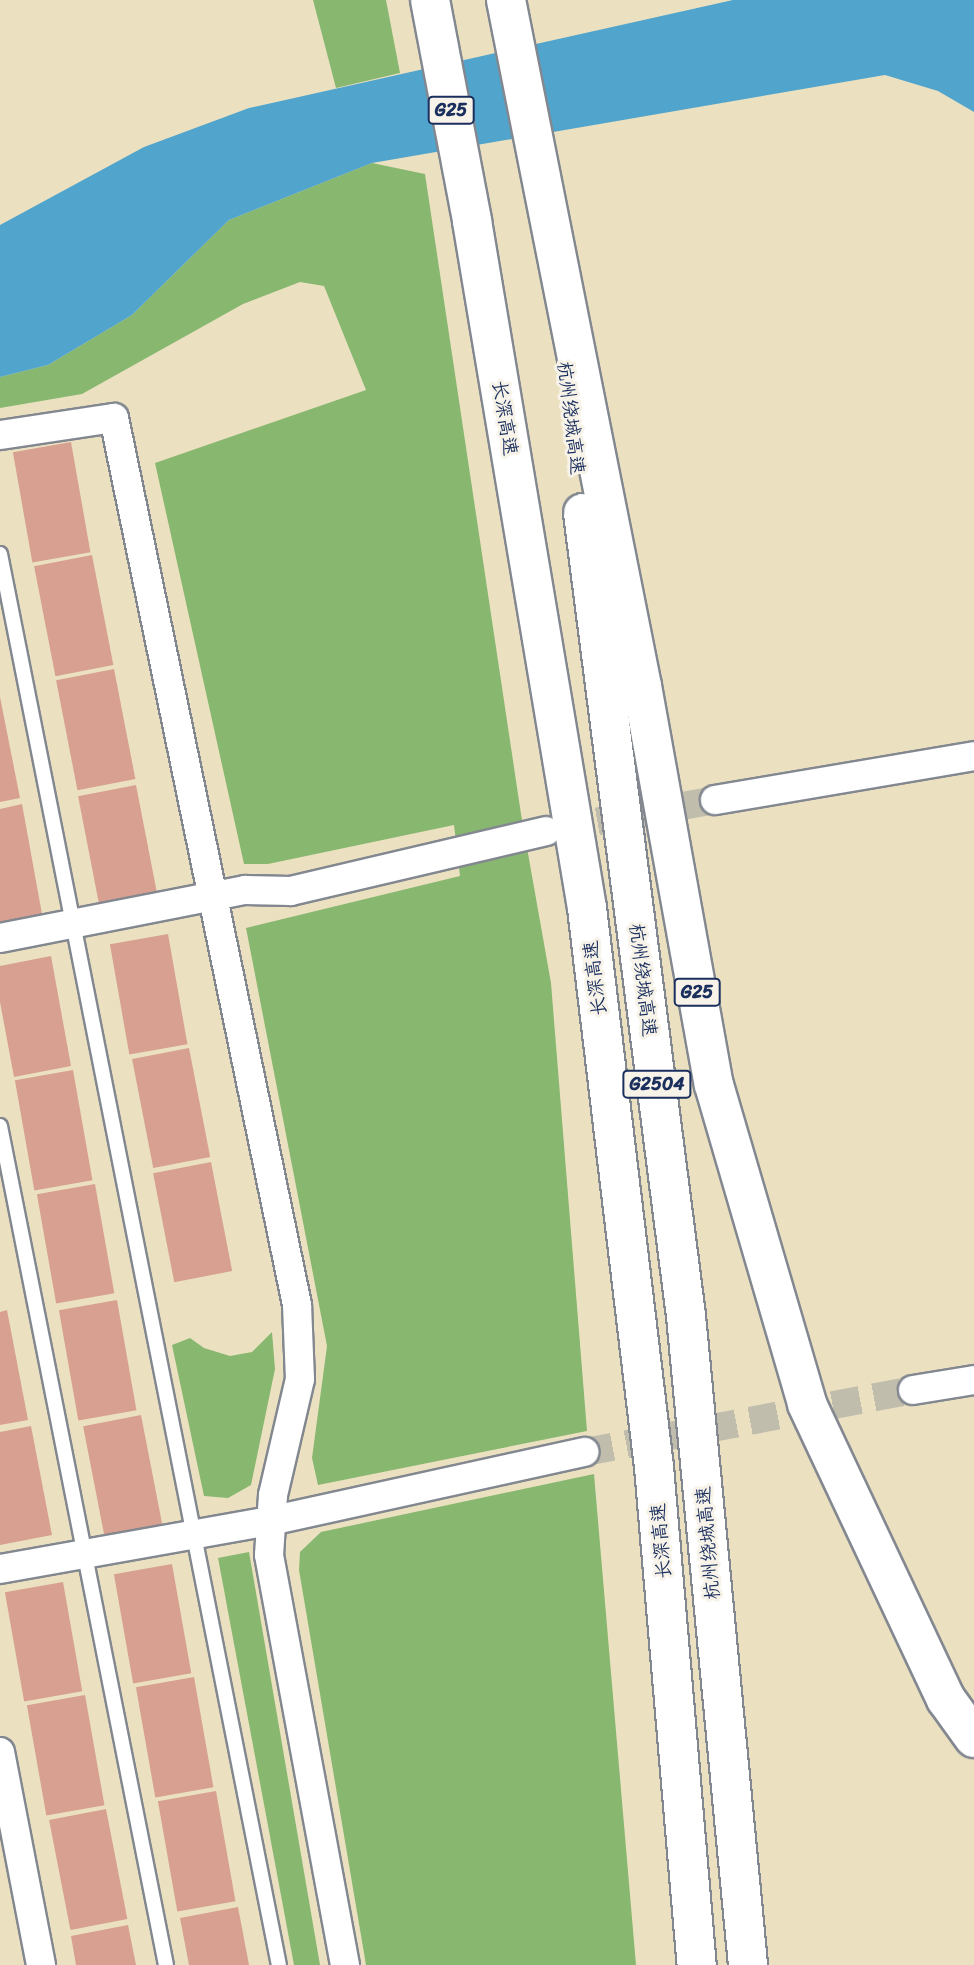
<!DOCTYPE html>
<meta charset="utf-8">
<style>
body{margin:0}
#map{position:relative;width:974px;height:1965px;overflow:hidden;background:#ebe1c1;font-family:Sriracha,"LXGW WenKai TC",sans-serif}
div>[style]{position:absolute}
.forest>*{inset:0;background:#88b770}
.water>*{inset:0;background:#51a4cc}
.building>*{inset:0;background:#d7a090;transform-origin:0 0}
.street-tunnel>*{height:28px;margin-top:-14px;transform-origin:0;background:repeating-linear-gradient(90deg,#c1bdad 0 28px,transparent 0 42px)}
.roads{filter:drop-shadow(2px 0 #838890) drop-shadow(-2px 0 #838890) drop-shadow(0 2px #838890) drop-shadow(0 -2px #838890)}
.lane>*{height:14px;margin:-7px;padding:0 7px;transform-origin:7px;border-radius:7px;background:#fff}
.street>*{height:28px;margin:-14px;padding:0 14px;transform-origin:14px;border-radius:14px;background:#fff}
.highway>*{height:38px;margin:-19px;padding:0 19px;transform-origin:19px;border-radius:19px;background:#fff}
span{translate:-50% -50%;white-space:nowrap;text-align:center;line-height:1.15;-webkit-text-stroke:6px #f7f3e8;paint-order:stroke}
.shield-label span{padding:2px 5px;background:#f7f3e8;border:2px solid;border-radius:5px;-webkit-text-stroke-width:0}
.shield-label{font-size:18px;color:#1b2f5e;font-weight:700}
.street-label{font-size:19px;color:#1b2f5e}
</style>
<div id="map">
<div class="forest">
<i style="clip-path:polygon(313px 0,386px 0,400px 73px,336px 88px)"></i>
<i style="clip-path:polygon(372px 163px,425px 174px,521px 814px,551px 983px,587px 1431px,318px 1485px,312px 1458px,327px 1346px,246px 928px,460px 876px,454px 825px,268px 864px,244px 864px,155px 463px,366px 390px,324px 286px,300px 282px,243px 304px,82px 394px,0 408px,0 377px,48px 365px,132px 315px,229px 220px)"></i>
<i style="clip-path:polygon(272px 1332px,275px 1369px,251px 1485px,228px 1498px,204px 1496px,172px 1345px,190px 1338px,204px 1348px,230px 1356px,252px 1352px)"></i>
<i style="clip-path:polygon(594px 1474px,636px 1965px,366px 1965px,299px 1570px,300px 1552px,321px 1532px)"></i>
<i style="clip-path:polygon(249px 1552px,320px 1965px,294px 1965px,218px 1558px)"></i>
</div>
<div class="water">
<i style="clip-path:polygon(733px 0,974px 0,974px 112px,938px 91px,885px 75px,372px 163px,229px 220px,132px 315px,48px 365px,0 377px,0 225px,144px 147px,249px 108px)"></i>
</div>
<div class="building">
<i style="left:71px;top:442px;width:112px;height:59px;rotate:80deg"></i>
<i style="left:92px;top:555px;width:112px;height:59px;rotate:79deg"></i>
<i style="left:114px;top:669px;width:112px;height:59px;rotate:79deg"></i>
<i style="clip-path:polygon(0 697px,20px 798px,0 802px)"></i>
<i style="left:136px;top:785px;width:112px;height:59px;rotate:79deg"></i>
<i style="clip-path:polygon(22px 804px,42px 914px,0 922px,0 809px)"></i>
<i style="left:168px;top:934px;width:112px;height:59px;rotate:80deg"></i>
<i style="clip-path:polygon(51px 956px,71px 1066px,14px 1077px,0 1002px,0 966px)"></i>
<i style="left:189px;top:1048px;width:111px;height:58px;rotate:79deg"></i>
<i style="left:73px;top:1070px;width:112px;height:59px;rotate:80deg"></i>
<i style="left:211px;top:1162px;width:111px;height:59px;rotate:79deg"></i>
<i style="left:95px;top:1184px;width:111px;height:59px;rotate:80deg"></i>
<i style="left:117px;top:1300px;width:112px;height:59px;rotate:80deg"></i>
<i style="clip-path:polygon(7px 1310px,28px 1420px,0 1425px,0 1312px)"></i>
<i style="left:141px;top:1415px;width:112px;height:59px;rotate:79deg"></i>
<i style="clip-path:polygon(31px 1426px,52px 1535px,0 1545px,0 1432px)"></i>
<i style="left:172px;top:1564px;width:111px;height:59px;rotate:80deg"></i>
<i style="left:63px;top:1582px;width:111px;height:59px;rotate:80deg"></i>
<i style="left:194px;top:1677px;width:112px;height:59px;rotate:80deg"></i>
<i style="left:85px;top:1695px;width:112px;height:59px;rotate:80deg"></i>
<i style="left:216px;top:1791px;width:112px;height:59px;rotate:80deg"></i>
<i style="left:106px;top:1809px;width:112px;height:58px;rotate:79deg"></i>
<i style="clip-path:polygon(238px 1907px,249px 1965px,189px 1965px,180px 1918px)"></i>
<i style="clip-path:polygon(128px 1925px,136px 1965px,76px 1965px,71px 1936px)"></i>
</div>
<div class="street-tunnel">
<i style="left:556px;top:829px;width:162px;rotate:-10.3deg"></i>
<i style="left:585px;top:1452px;width:334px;rotate:-10.7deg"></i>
</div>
<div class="roads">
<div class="lane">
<i style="left:0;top:554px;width:1438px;rotate:78.82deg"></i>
<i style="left:0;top:1126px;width:855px;rotate:78.81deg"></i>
</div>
<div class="street">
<i style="left:0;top:435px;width:115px;rotate:-8.5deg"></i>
<i style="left:114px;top:418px;width:906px;rotate:78.34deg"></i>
<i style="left:297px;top:1305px;width:74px;rotate:87.7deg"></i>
<i style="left:300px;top:1379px;width:119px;rotate:103.1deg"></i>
<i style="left:273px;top:1495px;width:60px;rotate:93.8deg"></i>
<i style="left:269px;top:1555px;width:417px;rotate:79.5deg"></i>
<i style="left:715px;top:800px;width:263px;rotate:-9.6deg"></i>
<i style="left:0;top:938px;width:250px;rotate:-11.1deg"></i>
<i style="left:245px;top:890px;width:46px;rotate:1.2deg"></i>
<i style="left:291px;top:891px;width:262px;rotate:-13.2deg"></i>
<i style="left:913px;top:1390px;width:62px;rotate:-9.3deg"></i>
<i style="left:0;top:1569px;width:274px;rotate:-10.1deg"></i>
<i style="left:270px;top:1521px;width:322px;rotate:-12.4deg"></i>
<i style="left:0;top:1752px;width:217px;rotate:79.1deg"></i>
</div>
<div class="highway">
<i style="left:430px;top:0;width:225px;rotate:79.2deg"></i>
<i style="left:472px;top:221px;width:697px;rotate:80.5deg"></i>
<i style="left:587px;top:908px;width:563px;rotate:83.17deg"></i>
<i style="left:654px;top:1467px;width:500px;rotate:85.1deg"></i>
<i style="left:506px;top:0;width:699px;rotate:78.79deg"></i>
<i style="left:642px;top:686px;width:405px;rotate:79.8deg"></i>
<i style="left:714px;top:1085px;width:332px;rotate:73.7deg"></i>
<i style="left:807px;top:1404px;width:326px;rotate:64.8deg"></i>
<i style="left:946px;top:1699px;width:48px;rotate:54.3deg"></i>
<i style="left:583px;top:513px;width:810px;rotate:82.69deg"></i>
<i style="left:686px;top:1316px;width:652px;rotate:84.54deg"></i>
</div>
</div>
<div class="shield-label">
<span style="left:451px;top:110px">G25</span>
<span style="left:697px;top:992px">G25</span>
<span style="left:657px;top:1084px">G2504</span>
</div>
<div class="street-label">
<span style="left:505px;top:418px;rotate:81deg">长深高速</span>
<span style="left:571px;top:418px;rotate:83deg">杭州绕城高速</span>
<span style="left:595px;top:978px;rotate:-97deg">长深高速</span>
<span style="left:643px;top:980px;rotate:83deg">杭州绕城高速</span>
<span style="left:661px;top:1541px;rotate:-95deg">长深高速</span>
<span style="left:708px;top:1543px;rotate:-95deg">杭州绕城高速</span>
</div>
</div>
